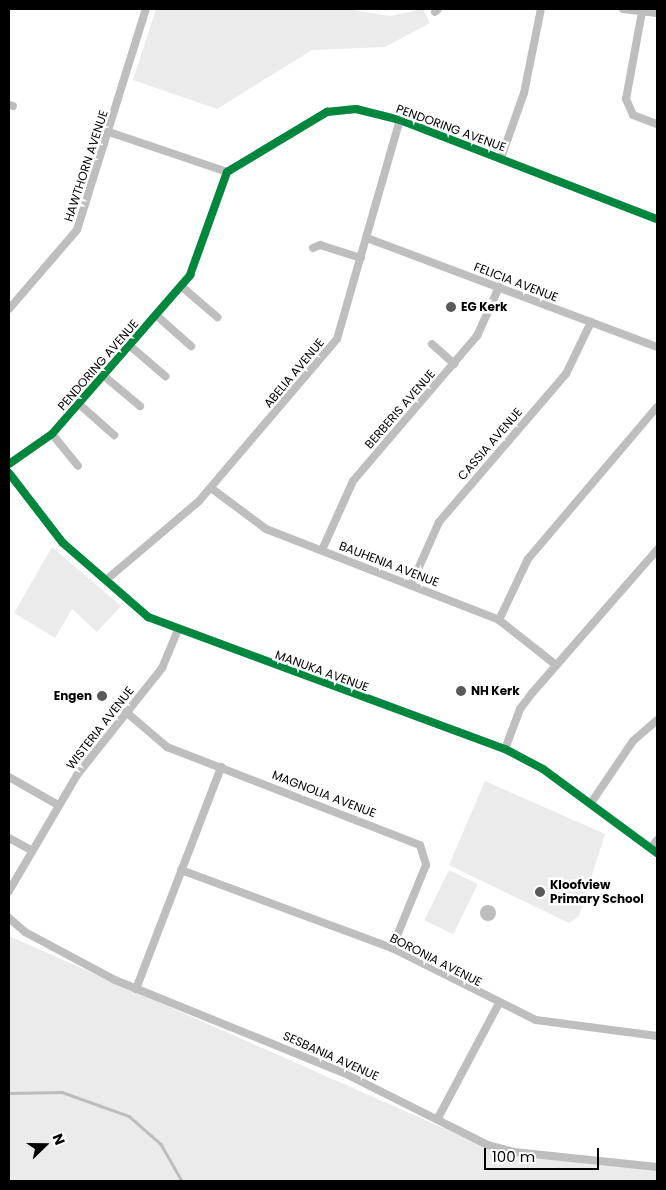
<!DOCTYPE html>
<style>
body{margin:0}
#map{position:relative;width:666px;height:1190px;overflow:hidden;background:#fff;font-family:Poppins,sans-serif}
div>[style]{position:absolute}
.green>*{inset:0;background:#ebebeb;transform-origin:0 0}
.water>*{inset:0;background:#bdbdbd}
.round{border-radius:50%}
.stream>*{height:2.5px;margin:-1.25px;padding:0 1.25px;transform-origin:1.25px;border-radius:1.25px;background:#bdbdbd}
.minor>*{height:8px;margin:-4px;padding:0 4px;transform-origin:4px;border-radius:4px;background:#bebebe}
.cycleway>*{height:8px;margin:-4px;padding:0 4px;transform-origin:4px;border-radius:4px;background:#00873e}
.dots>*{width:14px;height:14px;translate:-50% -50%;box-sizing:border-box;border:2px solid #fff;border-radius:50%}
span{translate:-50% -50%;white-space:nowrap;text-align:center;line-height:1.15;-webkit-text-stroke:5px #fff;paint-order:stroke}
.street-label{font-size:12px;color:#000}
.poi-label{font-size:12px;color:#000;font-weight:700}
.left{translate:0 -50%;text-align:left}
.right{translate:-100% -50%;text-align:right}
.frame{position:absolute;inset:0;border:10px solid #000;pointer-events:none}
.north{position:absolute;left:20px;top:1120px;width:50px;height:50px;-webkit-text-stroke:4px #fff;paint-order:stroke;rotate:68deg;font-size:14px;font-weight:700;line-height:20px;text-align:center;color:#000}
.north::after{content:'';display:block;margin:auto;width:18px;height:22px;background:#000;clip-path:polygon(50% 0,100% 100%,50% 72%,0 100%)}
.scale{position:absolute;left:484px;top:1148px;width:115px;height:22px;box-sizing:border-box;border:2px solid #000;border-top:0;padding-left:6px;font-size:15px;line-height:18px;white-space:nowrap;color:#000;-webkit-text-stroke:4px #fff;paint-order:stroke}
</style>
<div id="map">
<div class="green">
<i style="clip-path:polygon(156px 9px,347px 9px,390px 16px,423px 9px,430px 23px,385px 47px,312px 50px,217px 109px,133px 80px)"></i>
<i style="clip-path:polygon(52px 547px,121px 606px,97px 632px,72px 609px,55px 638px,14px 613px)"></i>
<i style="clip-path:polygon(485px 781px,605px 834px,579px 916px,569px 923px,449px 865px)"></i>
<i style="left:449px;top:870px;width:32px;height:56px;rotate:26deg"></i>
<i style="clip-path:polygon(9px 936px,502px 1154px,657px 1170px,657px 1181px,9px 1181px)"></i>
</div>
<div class="water">
<i class="round" style="left:480px;top:905px;width:16px;height:16px"></i>
</div>
<div class="stream">
<i style="left:9px;top:1093px;width:53px;rotate:-1.1deg"></i>
<i style="left:62px;top:1092px;width:71px;rotate:19.7deg"></i>
<i style="left:129px;top:1116px;width:43px;rotate:41.2deg"></i>
<i style="left:161px;top:1144px;width:43px;rotate:60.4deg"></i>
</div>
<div class="minor">
<i style="left:623px;top:9px;width:34px;rotate:7deg"></i>
<i style="left:435px;top:12px;width:4px;rotate:-45deg"></i>
<i style="left:642px;top:12px;width:88px;rotate:100.4deg"></i>
<i style="left:626px;top:99px;width:17px;rotate:66deg"></i>
<i style="left:633px;top:115px;width:26px;rotate:21deg"></i>
<i style="left:9px;top:105px;width:4px;rotate:14deg"></i>
<i style="left:109px;top:132px;width:125px;rotate:18.7deg"></i>
<i style="left:501px;top:158px;width:69px;rotate:-70.5deg"></i>
<i style="left:524px;top:93px;width:86px;rotate:-78.6deg"></i>
<i style="left:367px;top:238px;width:310px;rotate:20.6deg"></i>
<i style="left:313px;top:248px;width:8px;rotate:-23deg"></i>
<i style="left:320px;top:245px;width:43px;rotate:17.6deg"></i>
<i style="left:181px;top:286px;width:48px;rotate:40.7deg"></i>
<i style="left:9px;top:309px;width:104px;rotate:-49.3deg"></i>
<i style="left:77px;top:230px;width:232px;rotate:-72.7deg"></i>
<i style="left:156px;top:315px;width:47px;rotate:41.5deg"></i>
<i style="left:432px;top:344px;width:30px;rotate:42deg"></i>
<i style="left:129px;top:345px;width:48px;rotate:40.7deg"></i>
<i style="left:104px;top:376px;width:47px;rotate:39.8deg"></i>
<i style="left:79px;top:404px;width:47px;rotate:41.5deg"></i>
<i style="left:52px;top:434px;width:41px;rotate:50.9deg"></i>
<i style="left:9px;top:464px;width:52px;rotate:-34.9deg"></i>
<i style="left:52px;top:434px;width:211px;rotate:-49deg"></i>
<i style="left:190px;top:275px;width:109px;rotate:-70.2deg"></i>
<i style="left:227px;top:172px;width:117px;rotate:-31deg"></i>
<i style="left:327px;top:112px;width:29px;rotate:-6deg"></i>
<i style="left:356px;top:109px;width:45px;rotate:14deg"></i>
<i style="left:400px;top:120px;width:275px;rotate:21.1deg"></i>
<i style="left:9px;top:473px;width:88px;rotate:52.4deg"></i>
<i style="left:63px;top:543px;width:113px;rotate:41deg"></i>
<i style="left:148px;top:617px;width:381px;rotate:20.3deg"></i>
<i style="left:505px;top:749px;width:43px;rotate:27.8deg"></i>
<i style="left:543px;top:769px;width:142px;rotate:36.4deg"></i>
<i style="left:211px;top:488px;width:69px;rotate:36.7deg"></i>
<i style="left:266px;top:529px;width:250px;rotate:21.3deg"></i>
<i style="left:499px;top:620px;width:73px;rotate:38.3deg"></i>
<i style="left:322px;top:550px;width:76px;rotate:-65.8deg"></i>
<i style="left:353px;top:481px;width:191px;rotate:-49.5deg"></i>
<i style="left:477px;top:336px;width:54px;rotate:-65.8deg"></i>
<i style="left:106px;top:580px;width:122px;rotate:-40.3deg"></i>
<i style="left:199px;top:501px;width:213px;rotate:-49.6deg"></i>
<i style="left:337px;top:339px;width:228px;rotate:-74deg"></i>
<i style="left:411px;top:585px;width:69px;rotate:-66deg"></i>
<i style="left:439px;top:522px;width:195px;rotate:-49.4deg"></i>
<i style="left:566px;top:374px;width:58px;rotate:-64.3deg"></i>
<i style="left:499px;top:620px;width:68px;rotate:-64.6deg"></i>
<i style="left:528px;top:559px;width:199px;rotate:-49.7deg"></i>
<i style="left:126px;top:712px;width:54px;rotate:40.5deg"></i>
<i style="left:167px;top:747px;width:271px;rotate:21.2deg"></i>
<i style="left:420px;top:845px;width:21px;rotate:73deg"></i>
<i style="left:426px;top:865px;width:90px;rotate:112.3deg"></i>
<i style="left:505px;top:749px;width:43px;rotate:-69.4deg"></i>
<i style="left:520px;top:709px;width:21px;rotate:-53deg"></i>
<i style="left:533px;top:692px;width:189px;rotate:-48.9deg"></i>
<i style="left:9px;top:777px;width:56px;rotate:29.7deg"></i>
<i style="left:591px;top:803px;width:75px;rotate:-55.9deg"></i>
<i style="left:633px;top:741px;width:32px;rotate:-41deg"></i>
<i style="left:9px;top:838px;width:26px;rotate:29deg"></i>
<i style="left:651px;top:848px;width:10px;rotate:-53deg"></i>
<i style="left:181px;top:870px;width:225px;rotate:20.3deg"></i>
<i style="left:392px;top:948px;width:161px;rotate:26.6deg"></i>
<i style="left:536px;top:1020px;width:122px;rotate:7.5deg"></i>
<i style="left:9px;top:891px;width:134px;rotate:-59.6deg"></i>
<i style="left:77px;top:775px;width:137px;rotate:-51.5deg"></i>
<i style="left:162px;top:668px;width:41px;rotate:-67.2deg"></i>
<i style="left:9px;top:918px;width:21px;rotate:41deg"></i>
<i style="left:25px;top:932px;width:102px;rotate:28.1deg"></i>
<i style="left:115px;top:980px;width:247px;rotate:22.1deg"></i>
<i style="left:344px;top:1073px;width:161px;rotate:26.6deg"></i>
<i style="left:488px;top:1145px;width:27px;rotate:15deg"></i>
<i style="left:514px;top:1152px;width:144px;rotate:6deg"></i>
<i style="left:136px;top:989px;width:238px;rotate:-69deg"></i>
<i style="left:438px;top:1118px;width:128px;rotate:-62deg"></i>
</div>
<div class="cycleway">
<i style="left:9px;top:464px;width:52px;rotate:-34.9deg"></i>
<i style="left:52px;top:434px;width:211px;rotate:-49deg"></i>
<i style="left:190px;top:275px;width:109px;rotate:-70.2deg"></i>
<i style="left:227px;top:172px;width:117px;rotate:-31deg"></i>
<i style="left:327px;top:112px;width:29px;rotate:-6deg"></i>
<i style="left:356px;top:109px;width:45px;rotate:14deg"></i>
<i style="left:400px;top:120px;width:275px;rotate:21.1deg"></i>
<i style="left:9px;top:473px;width:88px;rotate:52.4deg"></i>
<i style="left:63px;top:543px;width:113px;rotate:41deg"></i>
<i style="left:148px;top:617px;width:381px;rotate:20.3deg"></i>
<i style="left:505px;top:749px;width:43px;rotate:27.8deg"></i>
<i style="left:543px;top:769px;width:142px;rotate:36.4deg"></i>
</div>
<div class="dots">
<i style="left:451px;top:307px;background:#595959"></i>
<i style="left:461px;top:691px;background:#595959"></i>
<i style="left:102px;top:696px;background:#595959"></i>
<i style="left:540px;top:892px;background:#595959"></i>
</div>
<div class="street-label">
<span style="left:451px;top:128px;rotate:20deg">PENDORING AVENUE</span>
<span style="left:86px;top:166px;rotate:-72deg">HAWTHORN AVENUE</span>
<span style="left:516px;top:282px;rotate:21deg">FELICIA AVENUE</span>
<span style="left:98px;top:365px;rotate:-49deg">PENDORING AVENUE</span>
<span style="left:294px;top:373px;rotate:-50deg">ABELIA AVENUE</span>
<span style="left:400px;top:409px;rotate:-49deg">BERBERIS AVENUE</span>
<span style="left:490px;top:444px;rotate:-49deg">CASSIA AVENUE</span>
<span style="left:389px;top:564px;rotate:21deg">BAUHENIA AVENUE</span>
<span style="left:322px;top:671px;rotate:20deg">MANUKA AVENUE</span>
<span style="left:100px;top:728px;rotate:-52deg">WISTERIA AVENUE</span>
<span style="left:324px;top:794px;rotate:21deg">MAGNOLIA AVENUE</span>
<span style="left:436px;top:960px;rotate:27deg">BORONIA AVENUE</span>
<span style="left:331px;top:1056px;rotate:24deg">SESBANIA AVENUE</span>
</div>
<div class="poi-label">
<span class="left" style="left:461px;top:307px">EG Kerk</span>
<span class="left" style="left:471px;top:691px">NH Kerk</span>
<span class="right" style="left:92px;top:696px">Engen</span>
<span class="left" style="left:550px;top:892px">Kloofview<br>Primary School</span>
</div>
<div class="frame"></div>
<div class="north">N</div>
<div class="scale">100 m</div>
</div>
